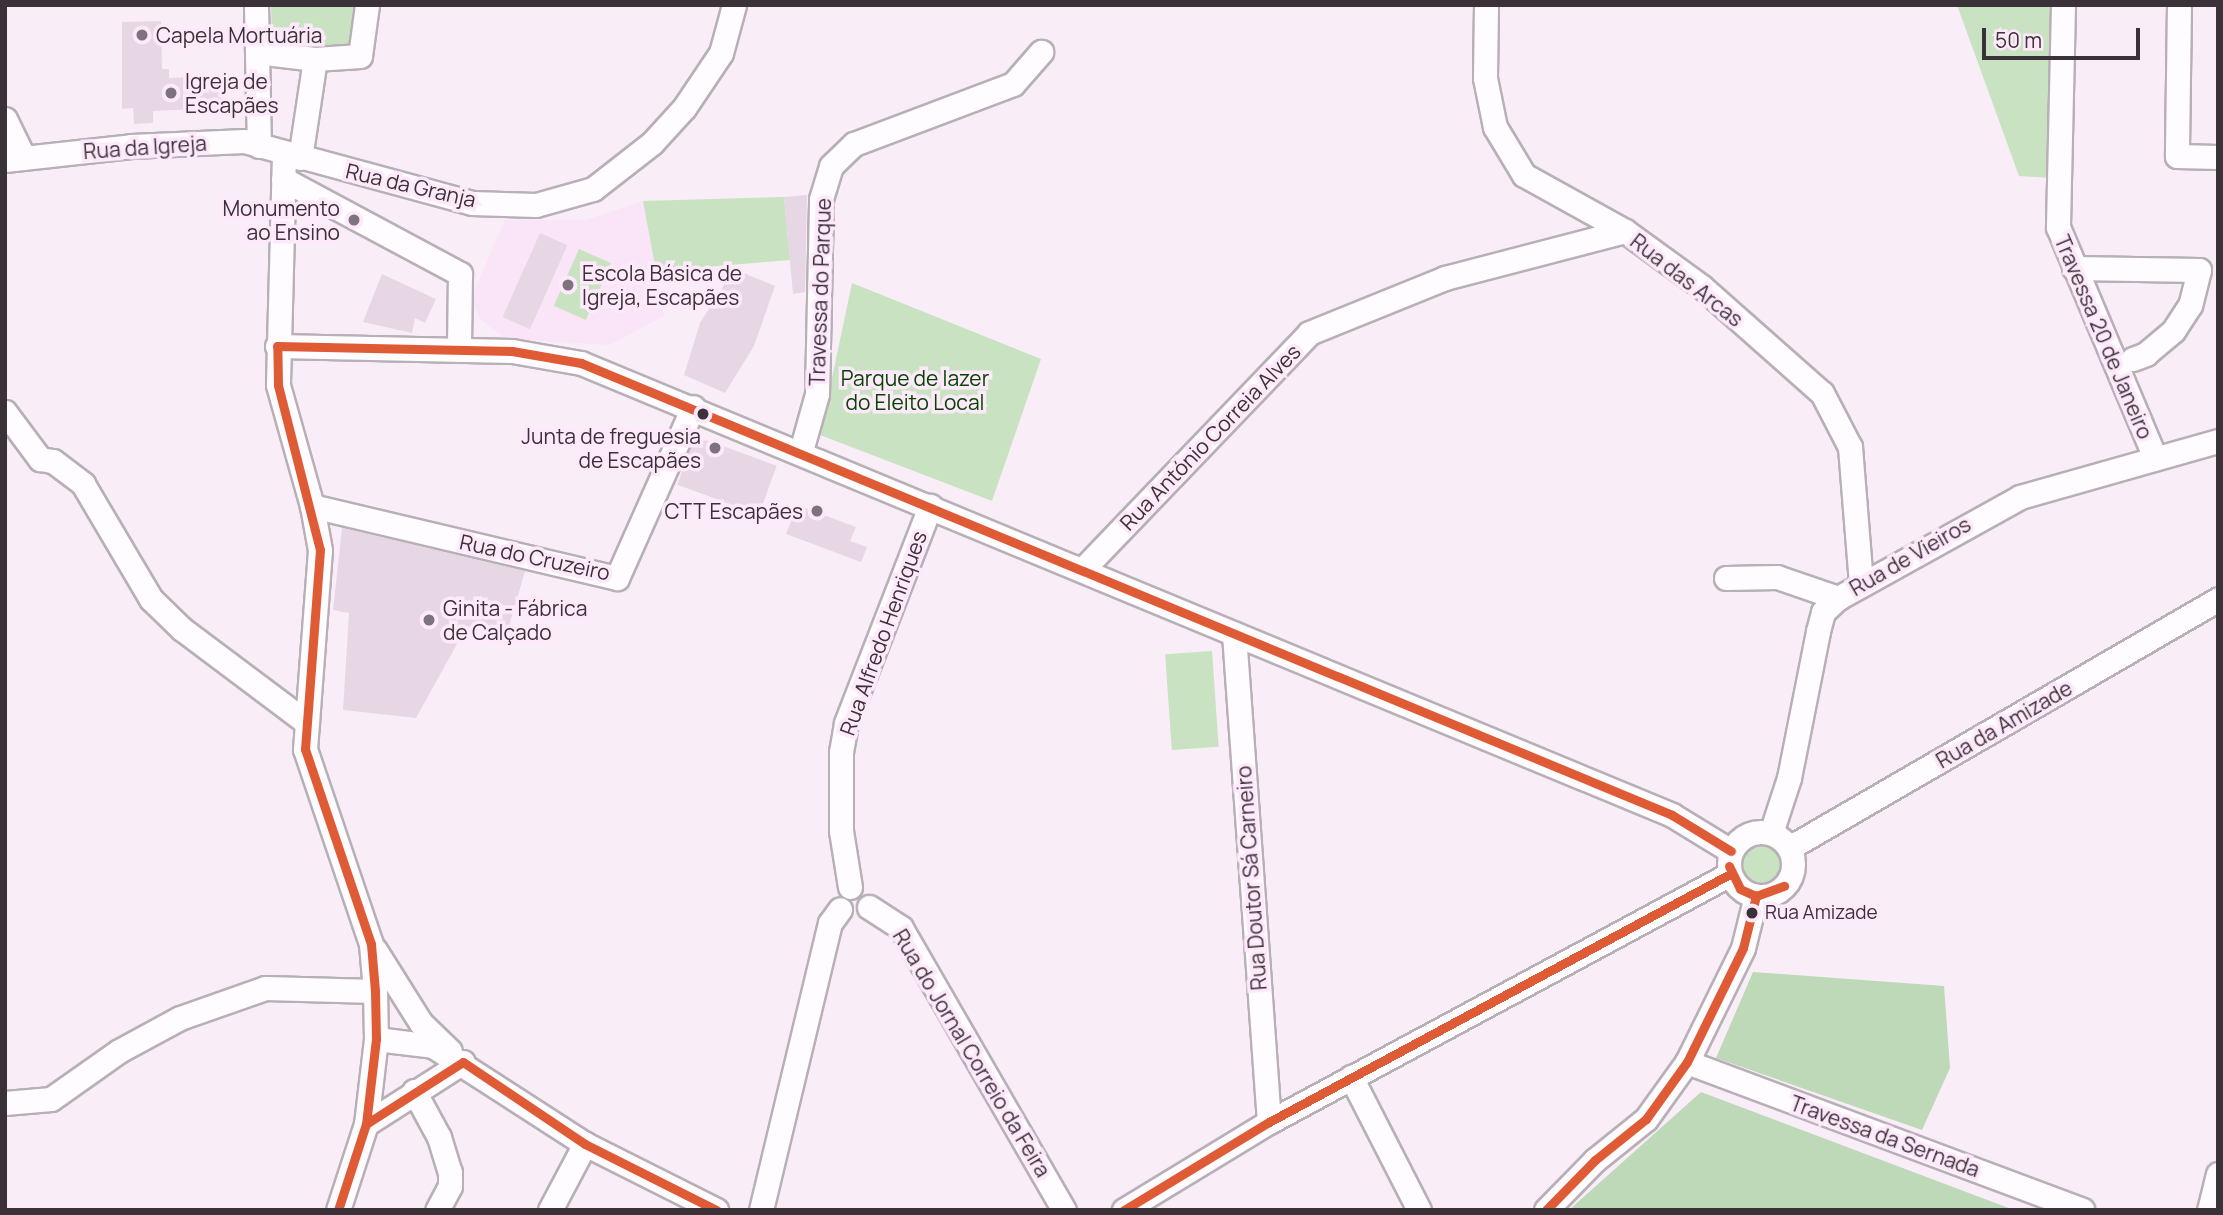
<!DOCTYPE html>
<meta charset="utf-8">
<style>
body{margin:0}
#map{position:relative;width:2223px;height:1215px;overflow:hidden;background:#f9eef8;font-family:Manrope,sans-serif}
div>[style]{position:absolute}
.built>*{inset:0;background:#fae4f8}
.green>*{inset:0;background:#c8e2c2;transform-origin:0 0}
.round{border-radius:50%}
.forest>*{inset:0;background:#bdd9b8}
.building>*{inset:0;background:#e7d7e5;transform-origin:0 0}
.roads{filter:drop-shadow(2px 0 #b8afb7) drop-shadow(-2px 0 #b8afb7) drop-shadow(0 2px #b8afb7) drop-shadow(0 -2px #b8afb7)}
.minor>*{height:23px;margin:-11.5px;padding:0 11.5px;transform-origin:11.5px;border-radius:11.5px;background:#fefcfe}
.minor>.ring{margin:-11.5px;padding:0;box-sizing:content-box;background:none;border:23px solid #fefcfe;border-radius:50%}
.bus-1>*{height:9px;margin:-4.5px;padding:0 4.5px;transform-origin:4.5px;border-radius:4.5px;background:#df5b35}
.dots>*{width:19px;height:19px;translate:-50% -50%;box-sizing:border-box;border:4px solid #fee9fb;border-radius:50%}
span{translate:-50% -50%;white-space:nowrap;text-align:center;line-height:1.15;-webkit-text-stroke:7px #fee9fb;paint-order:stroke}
.bus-label{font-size:19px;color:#3a3139}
.left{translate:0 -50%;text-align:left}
.poi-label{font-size:21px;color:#3a3139}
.right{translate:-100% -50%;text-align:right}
.street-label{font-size:21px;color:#3a3139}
.park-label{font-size:21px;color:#054400}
.frame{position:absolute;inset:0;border:7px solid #3a3139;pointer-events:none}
.scale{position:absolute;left:1982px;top:28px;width:158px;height:32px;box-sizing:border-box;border:4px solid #3a3139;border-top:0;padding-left:9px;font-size:21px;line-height:24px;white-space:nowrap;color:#3a3139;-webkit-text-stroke:5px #fee9fb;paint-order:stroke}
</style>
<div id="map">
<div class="built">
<i style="clip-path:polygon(643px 201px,664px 316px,610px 345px,506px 339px,480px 319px,471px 299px,505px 220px,585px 220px)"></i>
</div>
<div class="green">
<i style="clip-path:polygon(271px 5px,359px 5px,346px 55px,272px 46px)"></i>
<i style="clip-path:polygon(1957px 5px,2056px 5px,2050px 178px,2019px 176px)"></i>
<i style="clip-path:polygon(784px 197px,790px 260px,656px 271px,643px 201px)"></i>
<i style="left:579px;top:249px;width:35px;height:62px;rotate:24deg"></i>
<i style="clip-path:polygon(852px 283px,1041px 359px,992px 501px,820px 435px)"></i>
<i style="left:1212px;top:651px;width:96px;height:47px;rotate:86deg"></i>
<i class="round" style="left:1741px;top:844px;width:40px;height:40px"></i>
</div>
<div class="forest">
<i style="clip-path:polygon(1753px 972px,1944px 986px,1950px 1068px,1922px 1130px,1716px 1058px)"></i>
<i style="clip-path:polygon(1701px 1092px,2014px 1210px,1569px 1210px)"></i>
</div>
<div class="building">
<i style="clip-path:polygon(161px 21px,162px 69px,169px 69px,169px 78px,221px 76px,222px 108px,153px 111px,153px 123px,134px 124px,133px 108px,122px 109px,122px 22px)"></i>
<i style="clip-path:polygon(807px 195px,805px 292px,793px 294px,784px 197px)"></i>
<i style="left:540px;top:233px;width:30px;height:92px;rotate:24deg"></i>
<i style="clip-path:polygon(734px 269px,775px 286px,754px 346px,725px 393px,684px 375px,700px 323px)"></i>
<i style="clip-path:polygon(382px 274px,436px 299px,425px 323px,415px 318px,412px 333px,363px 322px)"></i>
<i style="left:695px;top:436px;width:87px;height:52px;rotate:20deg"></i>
<i style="clip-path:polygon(797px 505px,856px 527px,850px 541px,867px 547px,861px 562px,786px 534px)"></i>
<i style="clip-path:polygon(342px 528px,525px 571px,506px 637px,467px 626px,416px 718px,343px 710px,349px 613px,333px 610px)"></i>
</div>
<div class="roads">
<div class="minor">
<i style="left:256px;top:5px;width:141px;rotate:88.8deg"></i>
<i style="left:1486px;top:5px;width:73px;rotate:90.8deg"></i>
<i style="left:1485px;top:78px;width:50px;rotate:78.5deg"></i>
<i style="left:1495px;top:127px;width:56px;rotate:58.9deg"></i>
<i style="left:1524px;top:175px;width:115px;rotate:29deg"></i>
<i style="left:1625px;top:231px;width:95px;rotate:36deg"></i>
<i style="left:1702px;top:287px;width:160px;rotate:41.5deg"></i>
<i style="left:1822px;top:393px;width:61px;rotate:62.6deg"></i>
<i style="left:1850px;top:447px;width:136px;rotate:85.4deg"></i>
<i style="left:2063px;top:5px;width:222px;rotate:91.3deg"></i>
<i style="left:2058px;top:227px;width:251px;rotate:67.2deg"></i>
<i style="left:2179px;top:5px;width:151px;rotate:90.8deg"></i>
<i style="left:2177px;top:156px;width:41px;rotate:1.4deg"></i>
<i style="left:257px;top:52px;width:58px;rotate:6.9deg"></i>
<i style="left:315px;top:59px;width:100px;rotate:98.6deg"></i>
<i style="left:315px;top:59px;width:45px;rotate:-3.8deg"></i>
<i style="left:360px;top:56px;width:51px;rotate:-82.2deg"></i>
<i style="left:5px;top:119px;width:41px;rotate:64.1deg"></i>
<i style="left:284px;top:154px;width:231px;rotate:91.5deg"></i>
<i style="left:278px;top:385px;width:126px;rotate:74.3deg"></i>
<i style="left:312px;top:506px;width:45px;rotate:79.7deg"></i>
<i style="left:320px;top:550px;width:200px;rotate:94.3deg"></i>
<i style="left:305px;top:749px;width:206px;rotate:71.3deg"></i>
<i style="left:371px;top:944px;width:47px;rotate:85.1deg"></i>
<i style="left:375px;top:991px;width:48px;rotate:88.8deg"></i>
<i style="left:376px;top:1039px;width:86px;rotate:96.7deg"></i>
<i style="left:366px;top:1124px;width:90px;rotate:108deg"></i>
<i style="left:5px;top:160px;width:127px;rotate:-6.3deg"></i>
<i style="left:131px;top:146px;width:113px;rotate:-2.5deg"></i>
<i style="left:244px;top:141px;width:236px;rotate:15.2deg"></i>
<i style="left:472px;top:203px;width:64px;rotate:1.8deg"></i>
<i style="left:536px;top:205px;width:59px;rotate:-15.7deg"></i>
<i style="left:593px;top:189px;width:75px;rotate:-37.9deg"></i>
<i style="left:652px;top:143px;width:47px;rotate:-47.6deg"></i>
<i style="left:684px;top:108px;width:66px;rotate:-56.1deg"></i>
<i style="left:721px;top:53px;width:50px;rotate:-74.8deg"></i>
<i style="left:283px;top:179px;width:201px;rotate:28.2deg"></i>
<i style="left:460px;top:274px;width:76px;rotate:90.8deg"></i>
<i style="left:2074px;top:268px;width:125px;rotate:0.9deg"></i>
<i style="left:2199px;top:270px;width:36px;rotate:104deg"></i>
<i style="left:2190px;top:305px;width:31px;rotate:123deg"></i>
<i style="left:2173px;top:331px;width:35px;rotate:140deg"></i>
<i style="left:2146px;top:354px;width:14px;rotate:159deg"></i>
<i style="left:277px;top:346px;width:235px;rotate:1.2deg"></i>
<i style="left:512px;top:351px;width:70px;rotate:9.9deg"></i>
<i style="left:581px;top:363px;width:1181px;rotate:22.5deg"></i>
<i style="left:1672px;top:815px;width:69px;rotate:31.4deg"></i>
<i style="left:5px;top:412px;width:59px;rotate:53.3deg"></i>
<i style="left:40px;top:459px;width:13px;rotate:9deg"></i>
<i style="left:53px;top:461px;width:38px;rotate:37deg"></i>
<i style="left:83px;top:484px;width:134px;rotate:59.4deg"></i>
<i style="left:151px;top:599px;width:43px;rotate:44.1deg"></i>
<i style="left:182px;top:629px;width:156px;rotate:36.9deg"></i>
<i style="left:801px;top:451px;width:59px;rotate:-74.3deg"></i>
<i style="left:817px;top:394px;width:195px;rotate:-88.8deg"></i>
<i style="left:821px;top:199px;width:34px;rotate:-73deg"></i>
<i style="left:831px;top:166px;width:32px;rotate:-44deg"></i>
<i style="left:854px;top:144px;width:170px;rotate:-20.7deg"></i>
<i style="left:1013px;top:84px;width:43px;rotate:-48.8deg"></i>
<i style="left:312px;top:506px;width:313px;rotate:13.3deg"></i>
<i style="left:617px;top:578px;width:187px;rotate:-66deg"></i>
<i style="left:1084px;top:568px;width:325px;rotate:-46.2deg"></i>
<i style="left:1309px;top:333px;width:147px;rotate:-22deg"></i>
<i style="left:1445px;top:278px;width:186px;rotate:-14.6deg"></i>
<i style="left:1726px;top:578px;width:51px;rotate:-1.1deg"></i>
<i style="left:1777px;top:577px;width:65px;rotate:19deg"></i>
<i style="left:1234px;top:634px;width:489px;rotate:85.9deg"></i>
<i class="ring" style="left:1729px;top:832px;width:41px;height:41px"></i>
<i style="left:1771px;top:833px;width:58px;rotate:-71.9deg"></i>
<i style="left:1789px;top:778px;width:150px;rotate:-78.8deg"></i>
<i style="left:1818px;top:631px;width:20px;rotate:-75deg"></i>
<i style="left:1823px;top:612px;width:21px;rotate:-43deg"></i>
<i style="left:1838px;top:598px;width:208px;rotate:-29deg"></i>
<i style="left:2020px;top:497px;width:206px;rotate:-15.8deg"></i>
<i style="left:1789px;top:848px;width:496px;rotate:-30.1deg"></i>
<i style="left:850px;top:887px;width:57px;rotate:-99.1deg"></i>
<i style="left:841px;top:831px;width:79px;rotate:-90deg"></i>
<i style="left:841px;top:752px;width:29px;rotate:-80deg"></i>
<i style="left:846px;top:723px;width:233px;rotate:-68.8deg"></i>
<i style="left:869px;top:907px;width:38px;rotate:33deg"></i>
<i style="left:901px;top:928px;width:326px;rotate:60deg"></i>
<i style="left:375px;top:950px;width:86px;rotate:57.8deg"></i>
<i style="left:421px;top:1023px;width:40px;rotate:44deg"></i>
<i style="left:376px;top:1039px;width:57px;rotate:7deg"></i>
<i style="left:433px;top:1046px;width:181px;rotate:32.8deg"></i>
<i style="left:585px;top:1144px;width:147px;rotate:26.7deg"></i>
<i style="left:1687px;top:1062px;width:422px;rotate:20.5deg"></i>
<i style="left:1351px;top:1077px;width:149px;rotate:62.9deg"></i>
<i style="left:414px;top:1091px;width:52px;rotate:61.5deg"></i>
<i style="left:439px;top:1137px;width:37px;rotate:73deg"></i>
<i style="left:450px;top:1172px;width:14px;rotate:90deg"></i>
<i style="left:450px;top:1186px;width:27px;rotate:118deg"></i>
<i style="left:5px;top:1103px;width:46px;rotate:-5deg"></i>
<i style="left:51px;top:1099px;width:83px;rotate:-35.2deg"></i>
<i style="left:119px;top:1051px;width:69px;rotate:-28.4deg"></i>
<i style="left:180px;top:1018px;width:90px;rotate:-19.4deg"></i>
<i style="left:265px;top:988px;width:110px;rotate:1.6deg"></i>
<i style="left:366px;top:1124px;width:115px;rotate:-32.6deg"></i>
<i style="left:550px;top:1210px;width:75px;rotate:-62.1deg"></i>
<i style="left:761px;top:1210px;width:295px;rotate:-76.5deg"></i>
<i style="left:830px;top:923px;width:17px;rotate:-54deg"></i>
<i style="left:1124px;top:1210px;width:170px;rotate:-31.3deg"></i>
<i style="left:1269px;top:1122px;width:523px;rotate:-28.28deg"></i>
<i style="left:1546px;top:1210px;width:70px;rotate:-45.6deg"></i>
<i style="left:1595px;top:1160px;width:65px;rotate:-38.8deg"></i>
<i style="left:1646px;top:1119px;width:70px;rotate:-54.3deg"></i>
<i style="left:1687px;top:1062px;width:127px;rotate:-63.8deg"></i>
<i style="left:1743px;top:948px;width:54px;rotate:-76deg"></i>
<i style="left:2209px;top:1210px;width:37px;rotate:-76deg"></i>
</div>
</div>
<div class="bus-1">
<i style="left:1729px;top:866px;width:25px;rotate:64deg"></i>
<i style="left:1740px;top:889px;width:17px;rotate:24deg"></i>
<i style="left:1756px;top:896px;width:30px;rotate:-20deg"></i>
<i style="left:366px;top:1124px;width:115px;rotate:-32.6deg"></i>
<i style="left:463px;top:1062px;width:147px;rotate:33.9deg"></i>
<i style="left:585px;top:1144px;width:147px;rotate:26.7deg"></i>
<i style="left:338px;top:1210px;width:90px;rotate:-72deg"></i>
<i style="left:366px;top:1124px;width:86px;rotate:-83.3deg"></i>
<i style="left:376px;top:1039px;width:48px;rotate:-91.2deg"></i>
<i style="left:375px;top:991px;width:47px;rotate:-94.9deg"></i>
<i style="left:371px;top:944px;width:206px;rotate:-108.7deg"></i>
<i style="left:305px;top:749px;width:200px;rotate:-85.7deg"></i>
<i style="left:320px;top:550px;width:170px;rotate:-104.3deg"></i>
<i style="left:278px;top:385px;width:39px;rotate:-91deg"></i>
<i style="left:277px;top:346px;width:235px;rotate:1.2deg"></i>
<i style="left:512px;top:351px;width:70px;rotate:9.9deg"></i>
<i style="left:581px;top:363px;width:1181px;rotate:22.5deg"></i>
<i style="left:1672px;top:815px;width:69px;rotate:31.4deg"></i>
<i style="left:1124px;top:1210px;width:170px;rotate:-31.3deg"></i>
<i style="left:1269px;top:1122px;width:523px;rotate:-28.28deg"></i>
<i style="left:1546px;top:1210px;width:70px;rotate:-45.6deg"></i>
<i style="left:1595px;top:1160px;width:65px;rotate:-38.8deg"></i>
<i style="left:1646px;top:1119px;width:70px;rotate:-54.3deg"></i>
<i style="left:1687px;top:1062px;width:127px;rotate:-63.8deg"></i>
<i style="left:1743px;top:948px;width:54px;rotate:-76deg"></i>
</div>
<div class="dots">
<i style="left:142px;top:35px;background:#7d737c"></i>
<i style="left:171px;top:93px;background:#7d737c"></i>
<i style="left:354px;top:220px;background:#7d737c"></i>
<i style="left:568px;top:285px;background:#7d737c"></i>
<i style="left:703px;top:414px;background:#3a3139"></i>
<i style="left:715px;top:448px;background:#7d737c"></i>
<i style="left:817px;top:511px;background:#7d737c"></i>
<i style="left:429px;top:620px;background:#7d737c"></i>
<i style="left:1752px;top:913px;background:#3a3139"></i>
</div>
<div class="bus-label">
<span class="left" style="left:1765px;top:913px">Rua Amizade</span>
</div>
<div class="poi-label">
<span class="left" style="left:156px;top:35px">Capela Mortuária</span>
<span class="left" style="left:185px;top:93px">Igreja de<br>Escapães</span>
<span class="right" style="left:340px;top:220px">Monumento<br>ao Ensino</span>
<span class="left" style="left:582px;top:285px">Escola Básica de<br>Igreja, Escapães</span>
<span class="right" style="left:701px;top:448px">Junta de freguesia<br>de Escapães</span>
<span class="right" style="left:803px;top:511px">CTT Escapães</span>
<span class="left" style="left:443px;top:620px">Ginita - Fábrica<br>de Calçado</span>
</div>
<div class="street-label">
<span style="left:145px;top:147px;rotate:-4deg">Rua da Igreja</span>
<span style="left:411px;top:185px;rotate:13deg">Rua da Granja</span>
<span style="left:1687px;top:280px;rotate:38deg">Rua das Arcas</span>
<span style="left:820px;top:292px;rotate:-88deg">Travessa do Parque</span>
<span style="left:2104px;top:337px;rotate:67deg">Travessa 20 de Janeiro</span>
<span style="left:1210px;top:437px;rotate:-46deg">Rua António Correia Alves</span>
<span style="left:1910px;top:556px;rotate:-30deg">Rua de Vieiros</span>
<span style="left:535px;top:557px;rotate:12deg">Rua do Cruzeiro</span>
<span style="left:883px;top:633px;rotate:-70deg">Rua Alfredo Henriques</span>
<span style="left:2004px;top:724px;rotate:-30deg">Rua da Amizade</span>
<span style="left:1251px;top:878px;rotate:-94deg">Rua Doutor Sá Carneiro</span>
<span style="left:972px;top:1053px;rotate:59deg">Rua do Jornal Correio da Feira</span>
<span style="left:1885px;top:1136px;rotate:20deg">Travessa da Sernada</span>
</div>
<div class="park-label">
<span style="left:915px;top:390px">Parque de lazer<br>do Eleito Local</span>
</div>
<div class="frame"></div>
<div class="scale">50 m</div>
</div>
